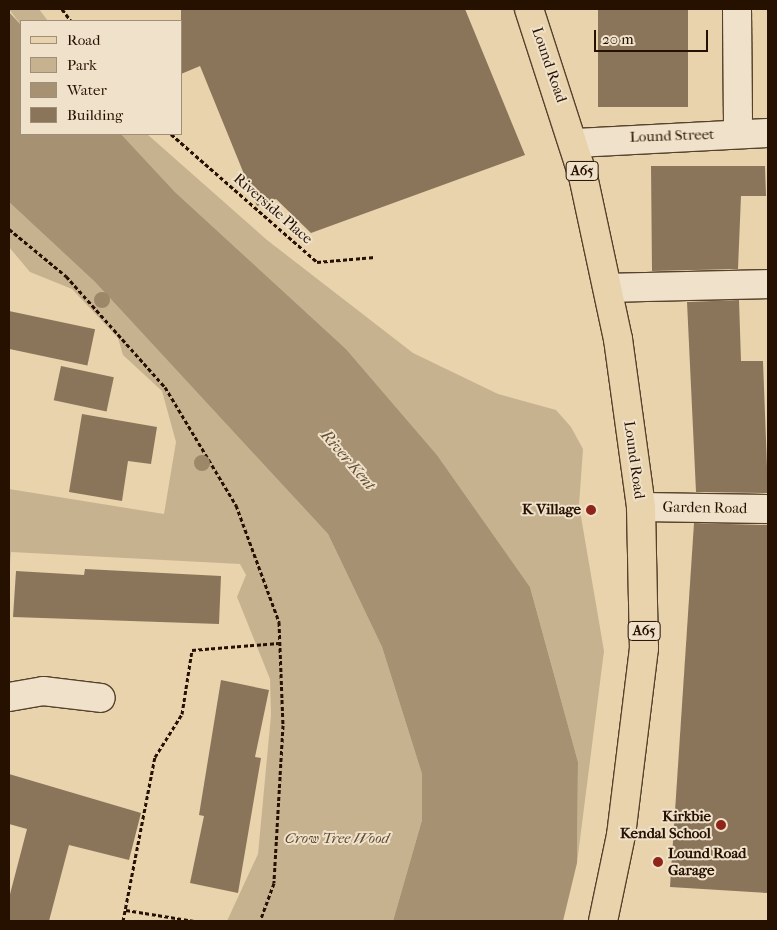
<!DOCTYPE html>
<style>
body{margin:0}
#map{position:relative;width:777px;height:930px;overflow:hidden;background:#e8d3ad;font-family:"IM FELL French Canon",serif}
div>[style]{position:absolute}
.green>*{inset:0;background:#c7b290}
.water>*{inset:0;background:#a69172}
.building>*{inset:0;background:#8b755a;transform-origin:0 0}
.path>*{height:3px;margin-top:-1.5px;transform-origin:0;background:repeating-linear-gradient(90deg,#261000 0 4px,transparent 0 6.5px)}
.roads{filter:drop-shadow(1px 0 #56412b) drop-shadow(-1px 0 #56412b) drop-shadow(0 1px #56412b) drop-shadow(0 -1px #56412b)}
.minor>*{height:28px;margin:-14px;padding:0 14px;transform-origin:14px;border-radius:14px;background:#f0e2ca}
.major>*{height:28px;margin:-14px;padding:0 14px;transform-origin:14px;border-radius:14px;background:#e8d3ad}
.trees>*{width:16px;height:16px;margin:-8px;border-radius:50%;background:#9c8769}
.dots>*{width:14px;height:14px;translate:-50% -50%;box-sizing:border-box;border:2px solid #f0e2ca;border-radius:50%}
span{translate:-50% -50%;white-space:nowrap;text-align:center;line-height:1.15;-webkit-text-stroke:4px #f0e2ca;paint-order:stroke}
.shield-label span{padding:1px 4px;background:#f0e2ca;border:1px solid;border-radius:4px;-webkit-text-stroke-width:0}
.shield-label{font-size:14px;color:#261000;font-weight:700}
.street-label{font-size:15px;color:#261000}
.poi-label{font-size:15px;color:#261000;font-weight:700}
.right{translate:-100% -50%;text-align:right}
.left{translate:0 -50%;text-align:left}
.park-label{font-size:15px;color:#5e4932;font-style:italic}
.water-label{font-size:16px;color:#604a33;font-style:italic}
.frame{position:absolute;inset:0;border:10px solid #261000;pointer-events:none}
.legend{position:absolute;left:20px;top:20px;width:162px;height:115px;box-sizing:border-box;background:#f0e2ca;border:1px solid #9f8e79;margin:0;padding:6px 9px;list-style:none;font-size:15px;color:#261000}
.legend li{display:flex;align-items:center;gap:10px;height:25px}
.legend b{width:25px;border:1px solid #9f8e79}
.scale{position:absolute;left:594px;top:30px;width:114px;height:22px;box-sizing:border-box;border:2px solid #261000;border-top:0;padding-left:6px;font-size:15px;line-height:18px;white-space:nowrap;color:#261000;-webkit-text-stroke:4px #f0e2ca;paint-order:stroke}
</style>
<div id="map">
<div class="green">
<i style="clip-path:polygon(9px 9px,39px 9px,48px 21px,21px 21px,21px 25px)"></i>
<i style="clip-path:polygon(121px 134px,147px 134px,267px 240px,413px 353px,498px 394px,556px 410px,571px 427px,583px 449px,579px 505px,604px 651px,577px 863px,578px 762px,530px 587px,437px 455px,346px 349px,175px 192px)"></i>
<i style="clip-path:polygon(9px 202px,95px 282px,328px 534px,382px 647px,422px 774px,422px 820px,393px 921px,227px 921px,258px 854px,271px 715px,270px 679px,237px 597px,246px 575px,240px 564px,11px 552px,9px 575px,9px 489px,164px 514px,176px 442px,162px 391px,123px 355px,118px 338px,72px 289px,30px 272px,9px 247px)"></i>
</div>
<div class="water">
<i style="clip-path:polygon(9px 12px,21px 25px,21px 134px,121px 134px,175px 192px,346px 349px,437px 455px,530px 587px,578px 762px,577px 863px,563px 921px,393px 921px,422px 820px,422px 774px,382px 647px,328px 534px,95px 282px,9px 202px)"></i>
</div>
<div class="building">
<i style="clip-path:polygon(181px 9px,465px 9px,525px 155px,311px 233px,276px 199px,257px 206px,200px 66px,181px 74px)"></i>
<i style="left:598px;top:9px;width:90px;height:98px"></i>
<i style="clip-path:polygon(651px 166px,765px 166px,766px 196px,741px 196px,738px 269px,652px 271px)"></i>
<i style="clip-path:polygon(739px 300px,741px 361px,763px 361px,768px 493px,696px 492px,687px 302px)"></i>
<i style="left:9px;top:311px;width:88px;height:37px;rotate:12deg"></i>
<i style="left:61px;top:366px;width:54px;height:35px;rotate:12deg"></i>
<i style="clip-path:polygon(82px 414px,157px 427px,151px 464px,128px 461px,122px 501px,69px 492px)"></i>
<i style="clip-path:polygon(694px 523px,768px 525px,768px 893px,670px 887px)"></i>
<i style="clip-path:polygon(85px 569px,221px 576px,219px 624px,13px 617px,16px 571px,84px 575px)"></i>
<i style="clip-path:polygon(221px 680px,269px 690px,255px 757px,261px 758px,238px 893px,190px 883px,204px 816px,199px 815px)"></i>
<i style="clip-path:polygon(9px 774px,141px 813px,129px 860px,69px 845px,49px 921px,9px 921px,9px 898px,27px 829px,9px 824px)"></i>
</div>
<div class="path">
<i style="left:62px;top:9px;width:15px;rotate:53deg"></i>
<i style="left:171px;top:134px;width:194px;rotate:41.2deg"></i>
<i style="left:317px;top:262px;width:58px;rotate:-4.9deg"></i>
<i style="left:9px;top:229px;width:74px;rotate:39.5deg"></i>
<i style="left:66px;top:276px;width:149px;rotate:48.3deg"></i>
<i style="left:165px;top:387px;width:138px;rotate:59deg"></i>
<i style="left:236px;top:505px;width:125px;rotate:69.8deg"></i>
<i style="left:279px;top:622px;width:103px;rotate:87.8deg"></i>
<i style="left:283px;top:725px;width:158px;rotate:93.3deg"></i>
<i style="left:274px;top:883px;width:40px;rotate:110.2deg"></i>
<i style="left:126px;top:910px;width:69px;rotate:9.2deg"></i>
<i style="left:123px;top:921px;width:167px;rotate:-79deg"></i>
<i style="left:155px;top:757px;width:51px;rotate:-57.9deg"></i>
<i style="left:182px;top:714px;width:65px;rotate:-81.1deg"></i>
<i style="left:192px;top:650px;width:87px;rotate:-4.6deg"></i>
</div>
<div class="roads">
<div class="minor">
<i style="left:737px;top:9px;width:125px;rotate:89.5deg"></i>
<i style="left:576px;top:143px;width:192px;rotate:-3deg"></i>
<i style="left:608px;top:288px;width:160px;rotate:-1.4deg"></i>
<i style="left:641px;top:507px;width:127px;rotate:0.9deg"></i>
<i style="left:9px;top:697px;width:35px;rotate:-10deg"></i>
<i style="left:43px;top:691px;width:58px;rotate:6.9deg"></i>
</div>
<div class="major">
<i style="left:529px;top:9px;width:176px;rotate:72.1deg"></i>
<i style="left:583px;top:176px;width:167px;rotate:77.9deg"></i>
<i style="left:618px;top:339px;width:170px;rotate:82.2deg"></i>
<i style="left:641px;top:507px;width:141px;rotate:88.8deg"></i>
<i style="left:644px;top:648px;width:188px;rotate:97deg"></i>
<i style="left:621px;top:835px;width:88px;rotate:101.8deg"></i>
</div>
</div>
<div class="trees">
<i style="left:102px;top:300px"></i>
<i style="left:202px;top:463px"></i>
</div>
<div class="dots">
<i style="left:591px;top:510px;background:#8f2418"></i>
<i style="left:721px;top:825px;background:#8f2418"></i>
<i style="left:658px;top:862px;background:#8f2418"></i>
</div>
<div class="shield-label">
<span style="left:582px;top:171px">A65</span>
<span style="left:644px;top:631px">A65</span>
</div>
<div class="street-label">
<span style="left:549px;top:65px;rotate:71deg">Lound Road</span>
<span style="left:672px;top:136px;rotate:-2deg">Lound Street</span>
<span style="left:273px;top:209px;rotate:41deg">Riverside Place</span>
<span style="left:634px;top:460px;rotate:82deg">Lound Road</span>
<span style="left:705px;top:508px;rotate:1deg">Garden Road</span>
</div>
<div class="poi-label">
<span class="right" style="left:581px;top:510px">K Village</span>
<span class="right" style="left:711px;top:825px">Kirkbie<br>Kendal School</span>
<span class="left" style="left:668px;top:862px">Lound Road<br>Garage</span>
</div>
<div class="park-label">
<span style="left:337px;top:839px">Crow Tree Wood</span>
</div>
<div class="water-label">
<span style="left:348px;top:460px;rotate:49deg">River Kent</span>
</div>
<div class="frame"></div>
<ul class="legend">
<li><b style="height:6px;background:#e8d3ad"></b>Road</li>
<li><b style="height:14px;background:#c7b290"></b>Park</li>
<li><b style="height:14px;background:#a69172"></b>Water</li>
<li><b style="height:14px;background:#8b755a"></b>Building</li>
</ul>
<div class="scale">20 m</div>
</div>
